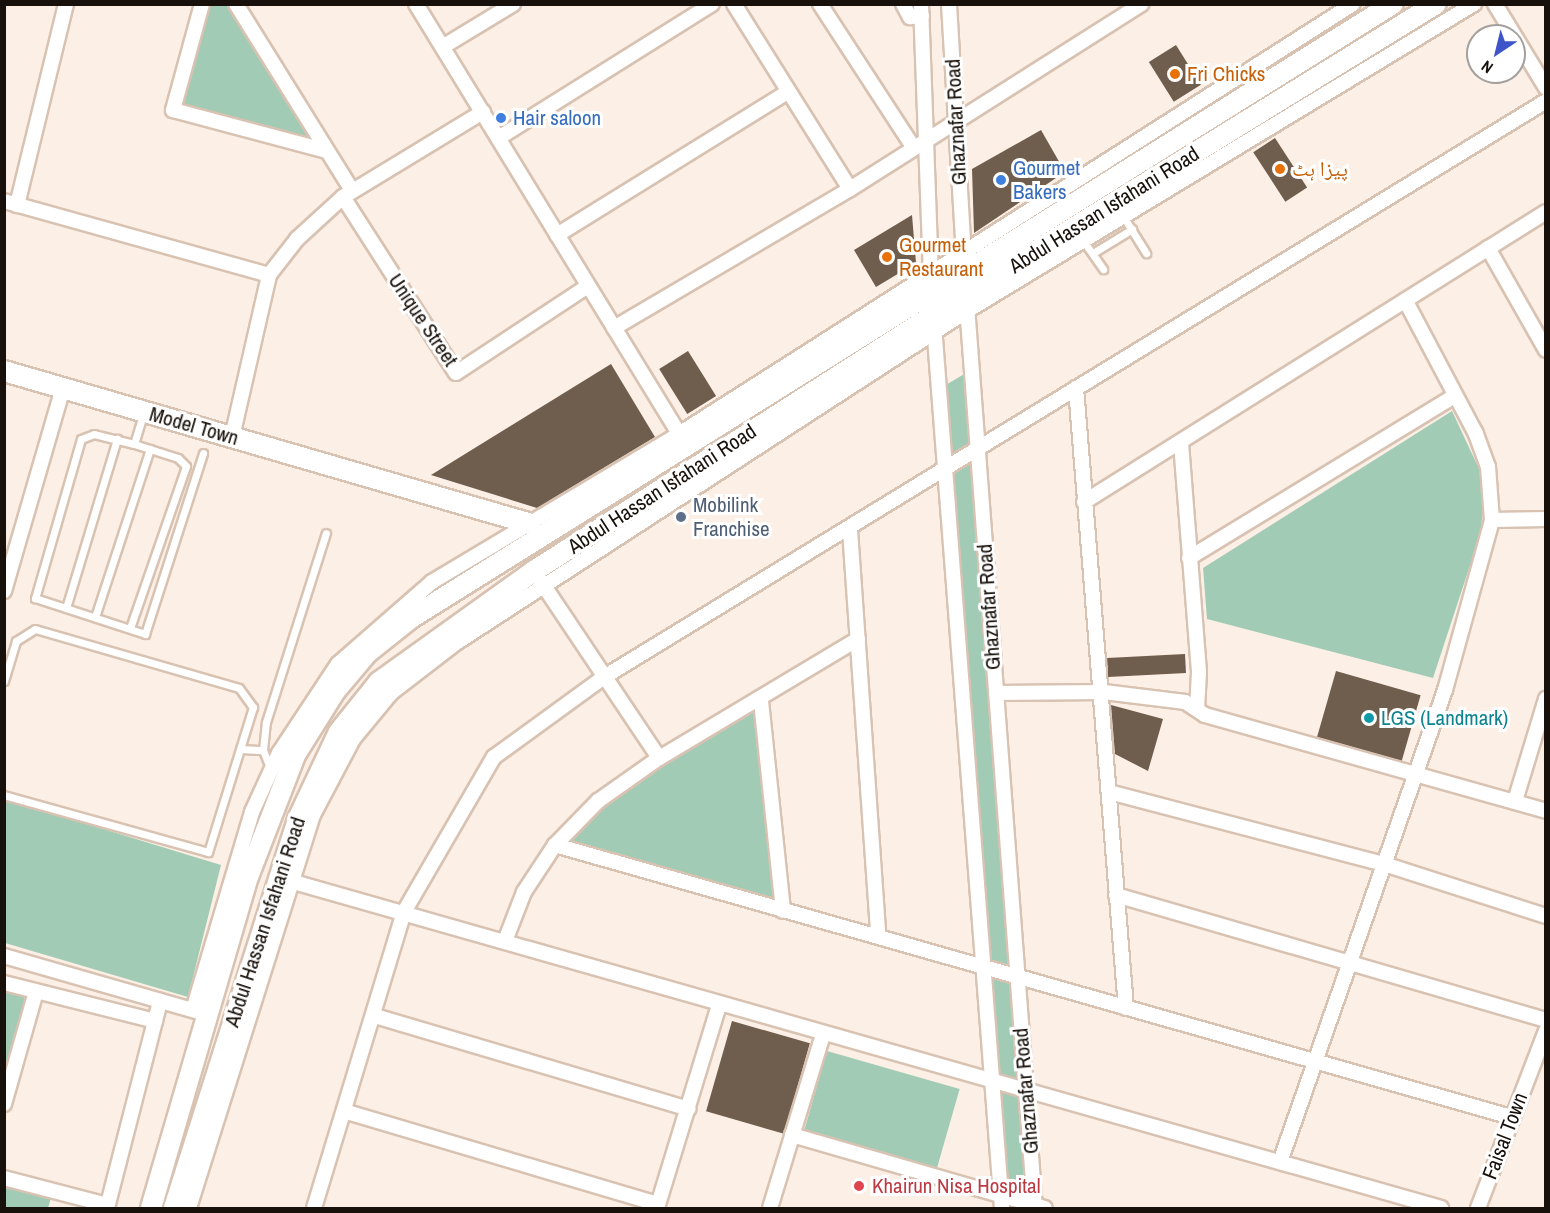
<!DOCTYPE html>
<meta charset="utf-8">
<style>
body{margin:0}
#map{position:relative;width:1550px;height:1213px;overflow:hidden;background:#fcefe5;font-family:"Archivo Narrow","Noto Naskh Arabic",sans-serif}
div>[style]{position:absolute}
.green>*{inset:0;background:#a2cbb6;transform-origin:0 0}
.building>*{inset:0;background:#6f5d4d;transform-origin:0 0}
.roads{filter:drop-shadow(2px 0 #d8c2b2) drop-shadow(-2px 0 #d8c2b2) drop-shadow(0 2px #d8c2b2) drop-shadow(0 -2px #d8c2b2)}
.lane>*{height:7px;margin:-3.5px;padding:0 3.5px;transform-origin:3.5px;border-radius:3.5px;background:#fff}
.street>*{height:14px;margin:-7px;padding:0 7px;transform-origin:7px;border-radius:7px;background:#fff}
.secondary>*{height:20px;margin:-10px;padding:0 10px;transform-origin:10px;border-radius:10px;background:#fff}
.dots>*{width:16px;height:16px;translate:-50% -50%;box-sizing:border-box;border:3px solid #fff;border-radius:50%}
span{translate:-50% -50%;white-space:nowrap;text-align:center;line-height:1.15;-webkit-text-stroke:6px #fff;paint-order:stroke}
.food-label{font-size:21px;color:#c56008}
.left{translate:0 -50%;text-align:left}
.shop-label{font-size:21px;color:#366cbe}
.street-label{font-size:21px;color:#18110b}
.service-label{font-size:21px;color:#4e5e75}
.culture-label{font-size:21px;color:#0d838f}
.health-label{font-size:21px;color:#be3a42}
.frame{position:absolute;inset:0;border:6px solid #18110b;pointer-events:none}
.north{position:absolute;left:1466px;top:24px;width:60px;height:60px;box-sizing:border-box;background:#fff;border:2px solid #a3a09d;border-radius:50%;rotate:215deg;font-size:16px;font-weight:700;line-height:24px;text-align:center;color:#18110b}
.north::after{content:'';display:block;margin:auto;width:21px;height:27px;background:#3d55c8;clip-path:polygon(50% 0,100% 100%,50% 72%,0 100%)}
</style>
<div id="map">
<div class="green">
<i style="clip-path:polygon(202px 5px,236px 5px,327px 151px,173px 110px)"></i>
<i style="clip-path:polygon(971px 370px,1034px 1208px,1005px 1208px,939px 389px)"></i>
<i style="clip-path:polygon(1452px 411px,1481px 473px,1483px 504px,1481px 532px,1433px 678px,1207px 619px,1203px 568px)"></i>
<i style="clip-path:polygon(761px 701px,783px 911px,555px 845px,598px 801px)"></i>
<i style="clip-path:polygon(5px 799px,221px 865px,188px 997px,5px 943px)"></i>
<i style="clip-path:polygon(5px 983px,36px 992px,5px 1104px)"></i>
<i style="left:827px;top:1051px;width:138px;height:83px;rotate:16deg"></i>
<i style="clip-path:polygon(4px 1178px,53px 1191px,48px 1208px,5px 1208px)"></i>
</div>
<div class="building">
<i style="left:1176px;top:45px;width:47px;height:32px;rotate:58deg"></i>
<i style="clip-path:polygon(1041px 130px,1065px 172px,974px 233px,972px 169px)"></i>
<i style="left:1275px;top:138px;width:59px;height:26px;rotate:57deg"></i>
<i style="clip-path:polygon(912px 215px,916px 263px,876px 287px,854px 250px)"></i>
<i style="left:688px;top:351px;width:53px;height:34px;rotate:58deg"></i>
<i style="clip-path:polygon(611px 364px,655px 437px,537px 508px,431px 475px)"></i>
<i style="left:1185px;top:654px;width:19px;height:78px;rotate:87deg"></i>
<i style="left:1336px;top:671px;width:88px;height:69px;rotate:16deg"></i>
<i style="clip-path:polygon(1111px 705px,1163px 719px,1148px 771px,1115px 754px)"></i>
<i style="left:732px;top:1021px;width:81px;height:94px;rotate:16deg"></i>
</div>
<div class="roads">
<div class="lane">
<i style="left:1123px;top:216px;width:44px;rotate:58.1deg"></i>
<i style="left:1082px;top:239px;width:37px;rotate:55deg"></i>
<i style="left:1093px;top:253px;width:46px;rotate:-31.6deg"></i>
<i style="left:134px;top:444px;width:31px;rotate:-73deg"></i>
<i style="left:66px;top:608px;width:177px;rotate:-73.2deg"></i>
<i style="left:95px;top:617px;width:177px;rotate:-71.9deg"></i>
<i style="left:130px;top:628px;width:171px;rotate:-70.9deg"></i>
<i style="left:186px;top:466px;width:11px;rotate:-135deg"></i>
<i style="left:178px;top:458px;width:46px;rotate:-162.3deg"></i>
<i style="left:134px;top:444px;width:41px;rotate:-166deg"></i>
<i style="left:94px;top:434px;width:14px;rotate:159deg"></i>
<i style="left:81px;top:439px;width:166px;rotate:106.1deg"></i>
<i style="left:35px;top:598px;width:116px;rotate:18.1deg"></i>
<i style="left:145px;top:634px;width:190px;rotate:-72.2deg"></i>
<i style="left:4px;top:681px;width:42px;rotate:-73.3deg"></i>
<i style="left:16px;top:641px;width:22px;rotate:-32deg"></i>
<i style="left:35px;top:629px;width:212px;rotate:16.1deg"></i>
<i style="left:239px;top:688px;width:24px;rotate:54deg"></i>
<i style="left:253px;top:707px;width:152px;rotate:107.2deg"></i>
<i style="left:208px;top:852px;width:212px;rotate:-164.4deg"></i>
<i style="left:241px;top:749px;width:22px;rotate:3deg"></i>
<i style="left:271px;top:770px;width:22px;rotate:-112deg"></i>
<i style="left:263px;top:750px;width:28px;rotate:-84deg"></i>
<i style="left:266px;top:722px;width:198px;rotate:-72.4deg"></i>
</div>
<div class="street">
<i style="left:202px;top:4px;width:110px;rotate:105.3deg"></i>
<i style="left:173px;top:110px;width:159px;rotate:14.9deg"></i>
<i style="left:236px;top:4px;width:219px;rotate:58.1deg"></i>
<i style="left:416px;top:4px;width:511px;rotate:58.52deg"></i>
<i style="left:734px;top:4px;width:218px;rotate:57.9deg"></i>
<i style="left:820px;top:4px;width:168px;rotate:56.9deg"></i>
<i style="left:903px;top:4px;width:15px;rotate:62deg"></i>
<i style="left:910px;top:17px;width:12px;rotate:-5deg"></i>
<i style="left:921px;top:4px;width:278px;rotate:87.9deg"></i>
<i style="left:949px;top:4px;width:256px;rotate:86.6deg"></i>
<i style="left:1495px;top:4px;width:98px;rotate:58.7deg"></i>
<i style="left:444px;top:46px;width:81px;rotate:-31.3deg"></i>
<i style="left:500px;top:137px;width:250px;rotate:-32.1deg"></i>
<i style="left:343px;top:197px;width:209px;rotate:57.3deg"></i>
<i style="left:456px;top:373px;width:158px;rotate:-33.4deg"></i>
<i style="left:4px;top:201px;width:275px;rotate:15.6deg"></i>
<i style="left:17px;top:205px;width:207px;rotate:-76.3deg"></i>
<i style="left:557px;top:235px;width:272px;rotate:-31.8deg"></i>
<i style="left:1488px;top:248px;width:117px;rotate:60.4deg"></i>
<i style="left:967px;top:306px;width:905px;rotate:85.69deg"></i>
<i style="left:934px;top:325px;width:886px;rotate:85.6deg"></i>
<i style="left:614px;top:328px;width:274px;rotate:-30.5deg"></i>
<i style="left:850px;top:189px;width:345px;rotate:-32.4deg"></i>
<i style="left:1076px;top:388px;width:622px;rotate:85.39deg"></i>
<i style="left:232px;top:437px;width:166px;rotate:-77.1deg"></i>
<i style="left:269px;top:275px;width:46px;rotate:-52.1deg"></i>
<i style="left:297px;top:239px;width:62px;rotate:-42.4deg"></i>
<i style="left:343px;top:197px;width:164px;rotate:-31.3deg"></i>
<i style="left:1181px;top:443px;width:230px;rotate:85.5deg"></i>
<i style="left:1199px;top:672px;width:37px;rotate:93deg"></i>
<i style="left:1084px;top:502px;width:545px;rotate:-32.12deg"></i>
<i style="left:1492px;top:520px;width:54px;rotate:-1.1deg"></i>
<i style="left:850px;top:530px;width:405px;rotate:86deg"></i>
<i style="left:1189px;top:558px;width:311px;rotate:-31.4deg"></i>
<i style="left:540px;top:580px;width:214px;rotate:56.2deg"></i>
<i style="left:4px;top:591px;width:211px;rotate:-73.8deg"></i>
<i style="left:858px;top:639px;width:232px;rotate:149.1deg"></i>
<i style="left:659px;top:758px;width:75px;rotate:144.8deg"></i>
<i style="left:598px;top:801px;width:62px;rotate:134.3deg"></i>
<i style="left:555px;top:845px;width:994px;rotate:15.88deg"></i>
<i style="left:996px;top:693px;width:108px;rotate:-0.5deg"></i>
<i style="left:1104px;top:692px;width:82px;rotate:7deg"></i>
<i style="left:1185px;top:702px;width:24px;rotate:33deg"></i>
<i style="left:1205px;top:715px;width:354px;rotate:15.7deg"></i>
<i style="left:761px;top:701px;width:211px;rotate:84deg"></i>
<i style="left:1109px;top:792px;width:284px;rotate:14.7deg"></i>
<i style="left:1384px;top:864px;width:170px;rotate:17.8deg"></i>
<i style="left:1515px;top:801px;width:107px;rotate:-73.1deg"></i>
<i style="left:283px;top:879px;width:1204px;rotate:15.86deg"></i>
<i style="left:1116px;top:895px;width:448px;rotate:16.2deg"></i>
<i style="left:505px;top:941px;width:53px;rotate:-68.8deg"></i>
<i style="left:524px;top:892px;width:56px;rotate:-56.6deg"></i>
<i style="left:4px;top:956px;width:203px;rotate:16deg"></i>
<i style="left:4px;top:983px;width:156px;rotate:14.1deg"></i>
<i style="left:193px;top:1010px;width:207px;rotate:-73.4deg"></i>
<i style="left:252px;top:812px;width:65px;rotate:-65.4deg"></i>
<i style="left:279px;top:753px;width:107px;rotate:-56.5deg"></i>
<i style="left:338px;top:664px;width:125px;rotate:-41.1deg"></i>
<i style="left:432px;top:582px;width:288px;rotate:-30.9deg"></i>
<i style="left:679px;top:434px;width:799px;rotate:-32.54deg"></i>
<i style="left:375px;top:1016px;width:327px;rotate:16.5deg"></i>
<i style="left:4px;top:1104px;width:116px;rotate:-74.1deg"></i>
<i style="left:347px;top:1112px;width:324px;rotate:16.5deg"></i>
<i style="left:792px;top:1135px;width:263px;rotate:16.1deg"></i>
<i style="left:1280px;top:1162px;width:500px;rotate:-70.73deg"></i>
<i style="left:1445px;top:690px;width:176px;rotate:-74.5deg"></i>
<i style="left:1492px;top:520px;width:53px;rotate:-94.3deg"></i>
<i style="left:1488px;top:467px;width:37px;rotate:-110deg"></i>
<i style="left:1475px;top:432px;width:149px;rotate:-117.9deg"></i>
<i style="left:4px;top:1178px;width:107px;rotate:14.6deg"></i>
<i style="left:107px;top:1208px;width:214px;rotate:-75.6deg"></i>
<i style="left:189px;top:1208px;width:412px;rotate:-72.5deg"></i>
<i style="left:313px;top:815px;width:86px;rotate:-62.2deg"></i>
<i style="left:353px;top:739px;width:60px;rotate:-50.4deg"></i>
<i style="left:391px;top:693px;width:82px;rotate:-37.6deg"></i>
<i style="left:456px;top:643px;width:609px;rotate:-33.01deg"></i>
<i style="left:967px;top:311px;width:593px;rotate:-31.2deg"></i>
<i style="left:314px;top:1208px;width:309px;rotate:-73.1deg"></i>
<i style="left:404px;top:912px;width:179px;rotate:-59.9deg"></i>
<i style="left:494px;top:757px;width:136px;rotate:-36deg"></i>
<i style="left:604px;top:677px;width:1104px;rotate:-31.44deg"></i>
<i style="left:657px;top:1208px;width:212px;rotate:-73deg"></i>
<i style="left:770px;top:1208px;width:181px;rotate:-73deg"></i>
<i style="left:1478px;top:1208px;width:190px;rotate:-69deg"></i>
</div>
<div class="secondary">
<i style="left:4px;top:371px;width:546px;rotate:16.18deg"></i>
<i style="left:151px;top:1208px;width:345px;rotate:-73.7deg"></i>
<i style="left:248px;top:877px;width:131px;rotate:-68.9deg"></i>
<i style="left:295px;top:755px;width:75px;rotate:-58deg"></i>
<i style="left:335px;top:691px;width:50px;rotate:-49.9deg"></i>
<i style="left:367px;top:653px;width:56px;rotate:-38.5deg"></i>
<i style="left:411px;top:618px;width:1158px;rotate:-32.02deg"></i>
<i style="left:174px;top:1208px;width:408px;rotate:-72.3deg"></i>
<i style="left:298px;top:819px;width:96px;rotate:-64.8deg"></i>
<i style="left:339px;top:732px;width:64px;rotate:-51.3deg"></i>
<i style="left:379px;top:682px;width:191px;rotate:-35.6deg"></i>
<i style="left:534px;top:571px;width:513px;rotate:-32.67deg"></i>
<i style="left:966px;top:294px;width:552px;rotate:-31.68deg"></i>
</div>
</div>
<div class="dots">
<i style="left:1175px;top:74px;background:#e8710a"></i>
<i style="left:501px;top:118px;background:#3f7fe0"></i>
<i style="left:1280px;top:169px;background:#e8710a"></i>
<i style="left:1001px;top:180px;background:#3f7fe0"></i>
<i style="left:887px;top:257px;background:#e8710a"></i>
<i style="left:681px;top:517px;background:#5c6f8a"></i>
<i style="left:1369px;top:718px;background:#0f9aa8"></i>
<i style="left:859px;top:1186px;background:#e0444e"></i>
</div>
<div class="food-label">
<span class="left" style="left:1187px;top:74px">Fri Chicks</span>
<span class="left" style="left:1292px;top:169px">پیزا ہٹ</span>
<span class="left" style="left:899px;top:257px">Gourmet<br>Restaurant</span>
</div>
<div class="shop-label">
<span class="left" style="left:513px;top:118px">Hair saloon</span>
<span class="left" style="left:1013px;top:180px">Gourmet<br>Bakers</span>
</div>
<div class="street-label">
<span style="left:956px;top:122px;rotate:-93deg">Ghaznafar Road</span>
<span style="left:1104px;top:210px;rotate:-32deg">Abdul Hassan Isfahani Road</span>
<span style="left:423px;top:320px;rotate:56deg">Unique Street</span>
<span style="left:194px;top:426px;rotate:16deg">Model Town</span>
<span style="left:662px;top:489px;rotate:-33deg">Abdul Hassan Isfahani Road</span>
<span style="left:989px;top:607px;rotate:-94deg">Ghaznafar Road</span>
<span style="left:265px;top:922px;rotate:-72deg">Abdul Hassan Isfahani Road</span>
<span style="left:1026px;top:1091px;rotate:-95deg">Ghaznafar Road</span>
<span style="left:1505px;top:1136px;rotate:-69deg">Faisal Town</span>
</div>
<div class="service-label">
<span class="left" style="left:693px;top:517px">Mobilink<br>Franchise</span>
</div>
<div class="culture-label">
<span class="left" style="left:1381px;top:718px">LGS (Landmark)</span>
</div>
<div class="health-label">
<span class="left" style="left:872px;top:1186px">Khairun Nisa Hospital</span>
</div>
<div class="frame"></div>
<div class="north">N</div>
</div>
